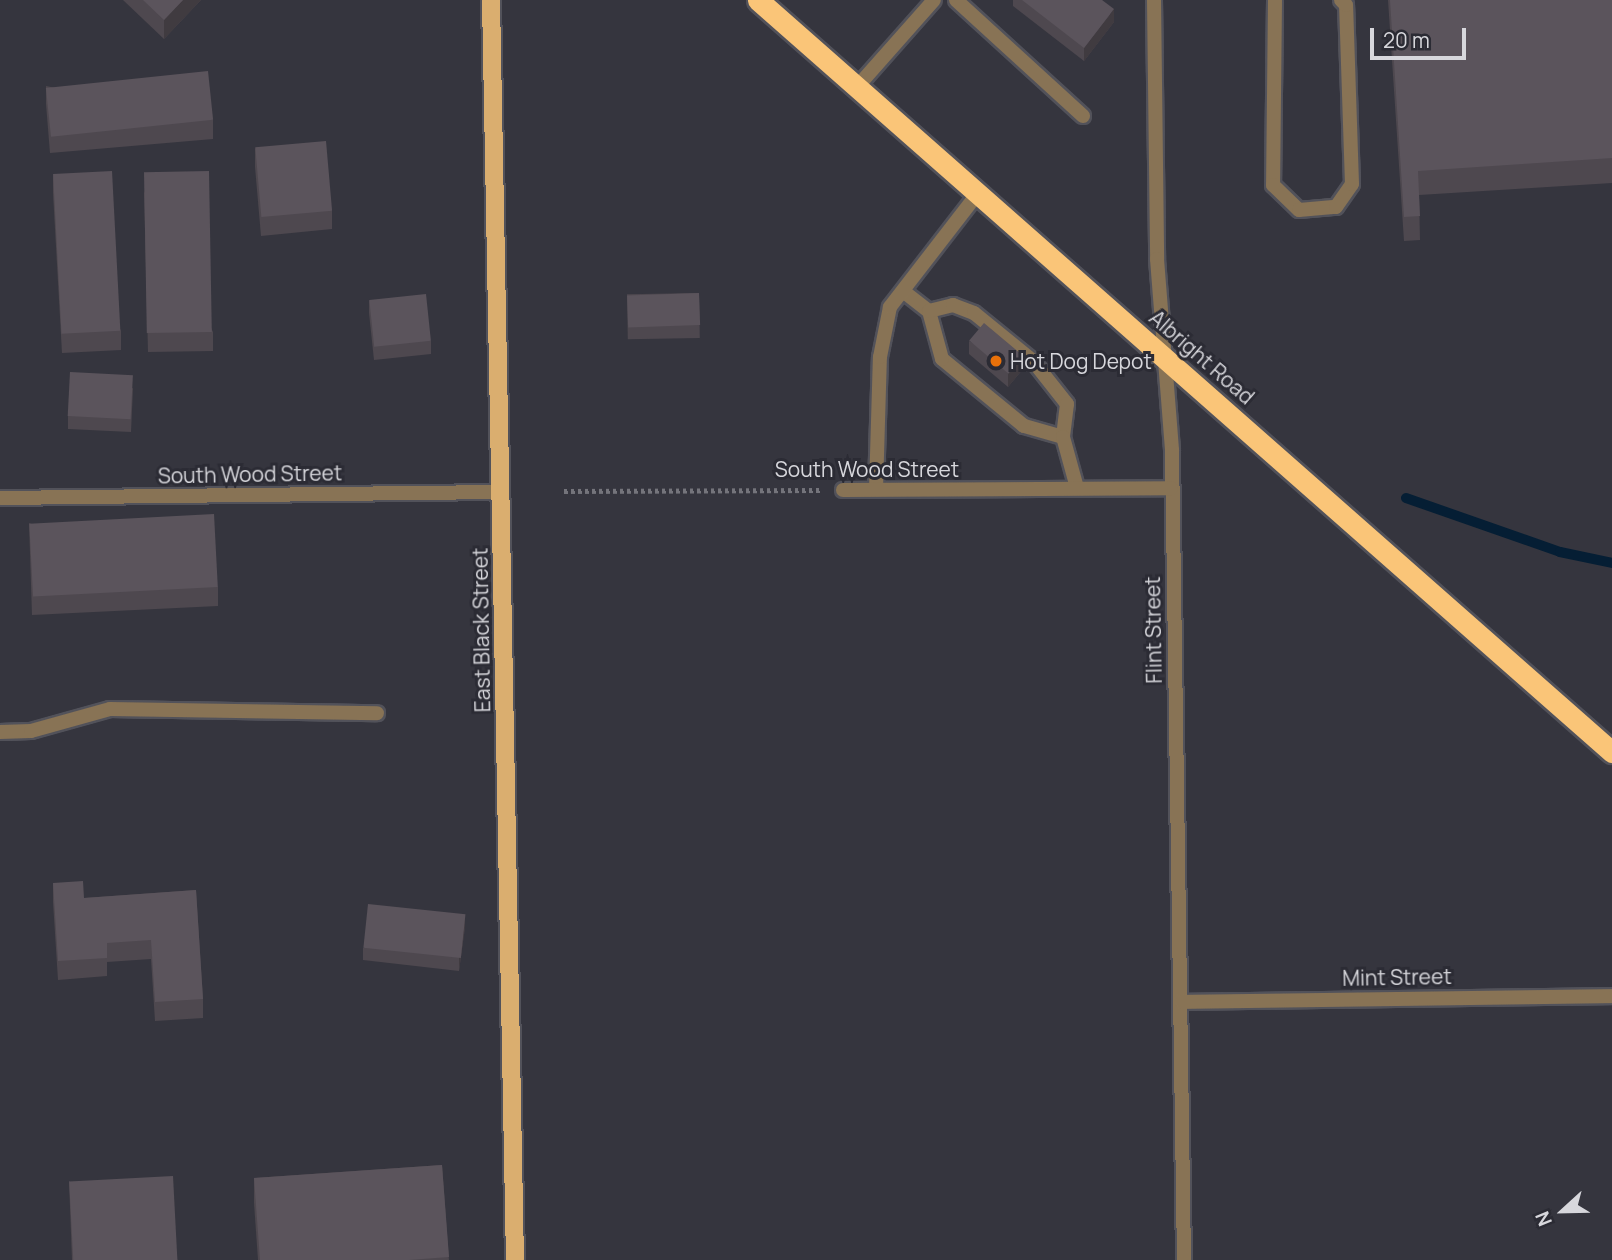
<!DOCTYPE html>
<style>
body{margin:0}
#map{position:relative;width:1612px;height:1260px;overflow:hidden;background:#35353e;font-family:Manrope,sans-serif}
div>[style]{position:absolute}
.stream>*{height:10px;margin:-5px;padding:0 5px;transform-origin:5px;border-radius:5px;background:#051e34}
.path>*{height:4.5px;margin-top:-2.25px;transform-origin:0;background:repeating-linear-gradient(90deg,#74747b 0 3.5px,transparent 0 7px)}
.roads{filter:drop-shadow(2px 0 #52525a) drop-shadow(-2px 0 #52525a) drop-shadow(0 2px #52525a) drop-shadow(0 -2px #52525a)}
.lane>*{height:14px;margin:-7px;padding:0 7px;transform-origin:7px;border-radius:7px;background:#887355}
.street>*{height:14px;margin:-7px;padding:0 7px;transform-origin:7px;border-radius:7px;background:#887355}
.primary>*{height:18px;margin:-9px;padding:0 9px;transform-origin:9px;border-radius:9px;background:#daae6f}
.highway>*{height:21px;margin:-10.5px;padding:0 10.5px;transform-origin:10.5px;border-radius:10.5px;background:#fac578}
.wall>*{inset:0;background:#4e484f;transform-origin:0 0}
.shaded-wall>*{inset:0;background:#403b40}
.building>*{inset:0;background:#5b545c;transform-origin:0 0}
.dots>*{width:19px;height:19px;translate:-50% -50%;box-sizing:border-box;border:4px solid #2b2b34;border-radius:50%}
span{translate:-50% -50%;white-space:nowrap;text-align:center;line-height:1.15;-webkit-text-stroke:6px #2b2b34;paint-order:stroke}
.street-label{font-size:21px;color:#d7d7dc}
.poi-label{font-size:21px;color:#d7d7dc}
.left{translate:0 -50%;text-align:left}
.north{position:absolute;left:1528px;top:1176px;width:70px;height:70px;-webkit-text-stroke:5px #2b2b34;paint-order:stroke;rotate:248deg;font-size:19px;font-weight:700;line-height:28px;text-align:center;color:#d7d7dc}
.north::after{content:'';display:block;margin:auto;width:24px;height:32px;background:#d7d7dc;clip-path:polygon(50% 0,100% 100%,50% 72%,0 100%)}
.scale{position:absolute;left:1370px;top:28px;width:96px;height:32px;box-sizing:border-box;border:4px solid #d7d7dc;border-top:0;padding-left:9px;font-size:21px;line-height:24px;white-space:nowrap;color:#d7d7dc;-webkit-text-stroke:5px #2b2b34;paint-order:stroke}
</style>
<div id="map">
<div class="stream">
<i style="left:1406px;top:498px;width:163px;rotate:19.3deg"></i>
<i style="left:1560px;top:552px;width:53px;rotate:11.9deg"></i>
</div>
<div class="path">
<i style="left:564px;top:491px;width:258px;rotate:-0.2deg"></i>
</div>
<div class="roads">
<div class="lane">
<i style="left:956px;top:0;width:172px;rotate:42.4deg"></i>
<i style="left:1275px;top:0;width:185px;rotate:90.6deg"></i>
<i style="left:1273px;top:185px;width:36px;rotate:44deg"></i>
<i style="left:1299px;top:210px;width:37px;rotate:-5deg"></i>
<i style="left:1336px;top:207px;width:28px;rotate:-55deg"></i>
<i style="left:1352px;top:184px;width:179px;rotate:-91.9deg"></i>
<i style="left:1346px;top:5px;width:7px;rotate:-135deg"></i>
<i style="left:857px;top:87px;width:116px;rotate:-48.5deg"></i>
<i style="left:903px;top:291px;width:33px;rotate:38deg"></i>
<i style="left:1063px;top:437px;width:41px;rotate:-164.2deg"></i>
<i style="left:1024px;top:426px;width:106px;rotate:-140.7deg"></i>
<i style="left:942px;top:359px;width:50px;rotate:-105.2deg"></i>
<i style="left:929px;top:311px;width:25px;rotate:-14deg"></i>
<i style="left:953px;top:305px;width:22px;rotate:21deg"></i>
<i style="left:974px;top:313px;width:76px;rotate:39.1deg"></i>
<i style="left:1033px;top:361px;width:55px;rotate:51.7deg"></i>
<i style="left:1067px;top:404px;width:33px;rotate:97deg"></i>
<i style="left:1063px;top:437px;width:53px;rotate:74.6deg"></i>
<i style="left:876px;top:489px;width:132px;rotate:-88.3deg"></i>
<i style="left:880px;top:357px;width:51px;rotate:-78.7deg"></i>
<i style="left:890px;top:307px;width:144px;rotate:-52.3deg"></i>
<i style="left:0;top:732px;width:31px;rotate:-2deg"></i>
<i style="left:31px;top:731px;width:82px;rotate:-15.6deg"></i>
<i style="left:110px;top:709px;width:267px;rotate:0.9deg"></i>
</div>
<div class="street">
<i style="left:1154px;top:0;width:259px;rotate:89.3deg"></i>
<i style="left:1157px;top:259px;width:193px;rotate:85.5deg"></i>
<i style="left:1172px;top:451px;width:809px;rotate:89.15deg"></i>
<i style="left:843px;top:490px;width:328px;rotate:-0.3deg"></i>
<i style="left:0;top:498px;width:501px;rotate:-0.69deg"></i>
<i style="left:1182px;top:1002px;width:430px;rotate:-0.8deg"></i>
</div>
<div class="primary">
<i style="left:491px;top:0;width:1260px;rotate:88.91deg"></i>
</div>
<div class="highway">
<i style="left:758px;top:0;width:1138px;rotate:41.37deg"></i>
</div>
</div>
<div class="wall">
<i style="clip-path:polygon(123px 0,201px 0,164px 39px)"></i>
<i style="clip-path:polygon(1013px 0,1102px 0,1114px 22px,1084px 61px,1013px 6px)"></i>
<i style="clip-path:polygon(1388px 0,1612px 0,1612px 183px,1419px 195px,1420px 240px,1404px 241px)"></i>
<i style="clip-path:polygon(46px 86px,213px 120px,213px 139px,50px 153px,46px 104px)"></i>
<i style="clip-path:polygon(255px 148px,332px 211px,332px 229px,261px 236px,255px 167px)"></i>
<i style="clip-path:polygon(53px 174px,121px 331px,121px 350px,62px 353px,53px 193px)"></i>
<i style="clip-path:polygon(144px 191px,213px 332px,213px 351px,148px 352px)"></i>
<i style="left:699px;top:293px;width:45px;height:72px;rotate:89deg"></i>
<i style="clip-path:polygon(369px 300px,431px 341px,431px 354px,374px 360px,369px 313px)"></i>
<i style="clip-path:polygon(969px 341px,1023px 369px,1008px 387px,969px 354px)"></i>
<i style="clip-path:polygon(133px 388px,131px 432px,68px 429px,68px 416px)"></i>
<i style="clip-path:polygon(29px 523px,218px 587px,218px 606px,32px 615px)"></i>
<i style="clip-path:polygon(53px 883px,84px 898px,196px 890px,203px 999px,203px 1018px,155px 1021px,151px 959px,107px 962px,107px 976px,58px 980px,53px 902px)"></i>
<i style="clip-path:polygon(465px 927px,459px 971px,363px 960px,363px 948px)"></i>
<i style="clip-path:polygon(442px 1165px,449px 1260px,258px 1260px,254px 1203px,254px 1178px)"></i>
<i style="clip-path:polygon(69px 1181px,178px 1260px,72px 1260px)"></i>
</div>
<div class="shaded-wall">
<i style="clip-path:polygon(183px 0,201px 0,164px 39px,164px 20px)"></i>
<i style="clip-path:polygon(1114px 9px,1114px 22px,1084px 61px,1084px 48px)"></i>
<i style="clip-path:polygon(1023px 356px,1023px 369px,1008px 387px,1008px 374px)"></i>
<i style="clip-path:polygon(465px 914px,465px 927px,459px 971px,459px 959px)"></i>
</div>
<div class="building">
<i style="clip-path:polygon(143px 0,183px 0,164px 20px)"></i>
<i style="clip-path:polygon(1022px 0,1102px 0,1114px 9px,1084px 48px)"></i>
<i style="clip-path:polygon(1390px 0,1612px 0,1612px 158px,1418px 171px,1420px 216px,1404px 217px)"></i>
<i style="left:208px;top:71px;width:49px;height:163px;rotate:84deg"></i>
<i style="left:326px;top:141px;width:70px;height:71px;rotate:85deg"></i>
<i style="left:112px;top:171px;width:160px;height:59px;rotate:87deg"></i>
<i style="left:209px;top:171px;width:161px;height:65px;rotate:89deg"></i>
<i style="left:699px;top:293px;width:32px;height:72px;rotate:88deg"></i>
<i style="left:426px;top:294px;width:47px;height:57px;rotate:84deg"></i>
<i style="left:984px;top:323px;width:51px;height:23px;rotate:40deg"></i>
<i style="left:70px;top:372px;width:63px;height:44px;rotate:3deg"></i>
<i style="left:214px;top:514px;width:73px;height:185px;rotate:87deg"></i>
<i style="clip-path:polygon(83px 881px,84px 898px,196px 890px,203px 999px,155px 1002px,151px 940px,107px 943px,107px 958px,58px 961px,53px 883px)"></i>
<i style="left:368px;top:904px;width:98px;height:44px;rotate:6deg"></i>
<i style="clip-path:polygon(442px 1165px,449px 1257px,409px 1260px,260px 1260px,254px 1178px)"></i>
<i style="left:173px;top:1176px;width:84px;height:104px;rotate:87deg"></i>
</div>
<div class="dots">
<i style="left:996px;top:361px;background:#e8710a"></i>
</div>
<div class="street-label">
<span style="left:1202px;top:357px;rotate:41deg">Albright Road</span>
<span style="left:867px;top:469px">South Wood Street</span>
<span style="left:250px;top:474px;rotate:-1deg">South Wood Street</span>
<span style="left:481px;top:630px;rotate:-91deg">East Black Street</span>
<span style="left:1153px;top:630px;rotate:-91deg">Flint Street</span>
<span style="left:1397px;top:977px;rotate:-1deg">Mint Street</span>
</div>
<div class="poi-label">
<span class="left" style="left:1010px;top:361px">Hot Dog Depot</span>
</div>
<div class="north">N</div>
<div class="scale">20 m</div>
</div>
